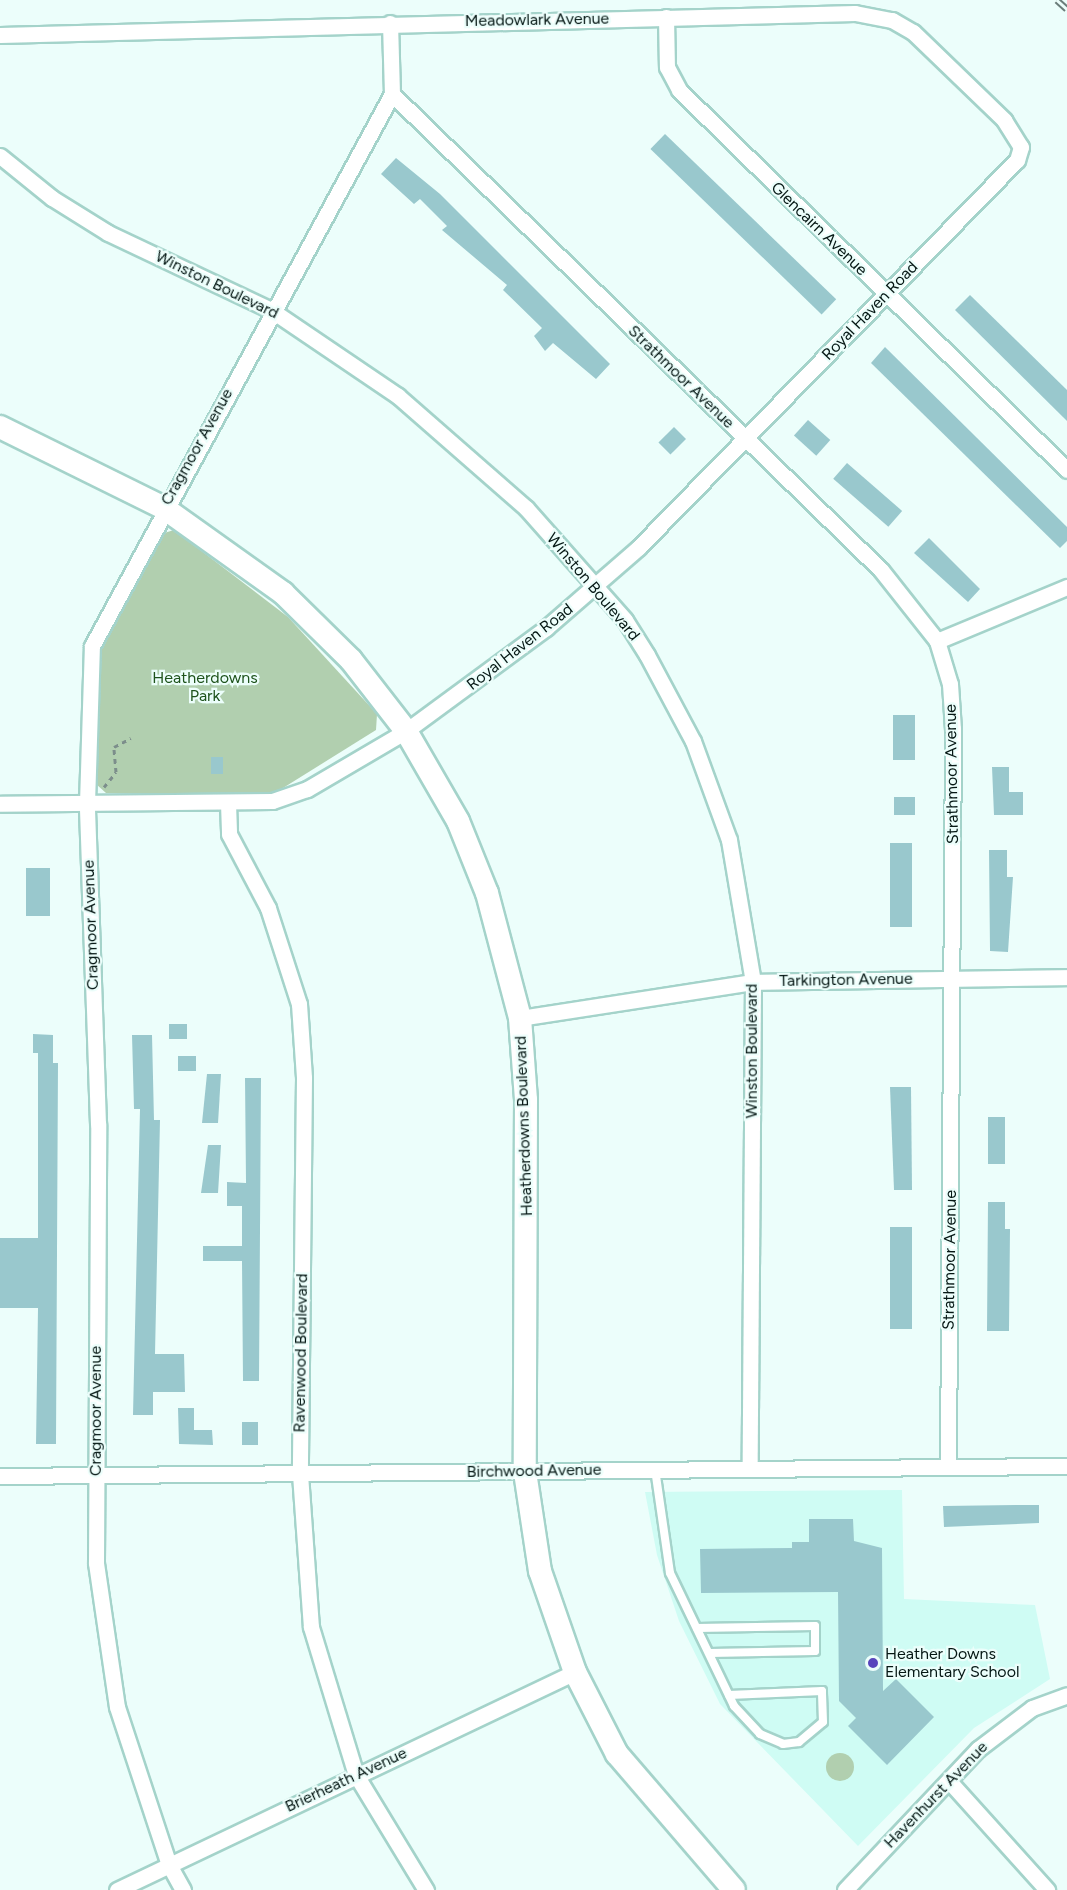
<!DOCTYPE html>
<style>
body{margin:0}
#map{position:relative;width:1067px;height:1890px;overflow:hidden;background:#ecfefb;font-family:Figtree,sans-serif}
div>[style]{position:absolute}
.built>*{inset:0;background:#cffcf4}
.green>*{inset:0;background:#b1cfaf}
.round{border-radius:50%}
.building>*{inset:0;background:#99c8cd;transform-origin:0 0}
.path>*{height:3px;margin-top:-1.5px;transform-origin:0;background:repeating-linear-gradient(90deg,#7c8e8b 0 4.5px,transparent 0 9px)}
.roads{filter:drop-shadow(2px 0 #a4d3ca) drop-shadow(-2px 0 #a4d3ca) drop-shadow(0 2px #a4d3ca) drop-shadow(0 -2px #a4d3ca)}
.lane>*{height:8px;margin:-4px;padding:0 4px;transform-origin:4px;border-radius:4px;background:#fff}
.street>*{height:15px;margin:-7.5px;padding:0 7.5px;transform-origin:7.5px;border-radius:7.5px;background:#fff}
.secondary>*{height:22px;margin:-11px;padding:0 11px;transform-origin:11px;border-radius:11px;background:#fff}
.rail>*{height:7px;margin-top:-3.5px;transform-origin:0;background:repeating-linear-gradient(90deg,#ecfefb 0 14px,#6b7d7a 0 28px);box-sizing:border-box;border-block:2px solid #6b7d7a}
.dots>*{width:16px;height:16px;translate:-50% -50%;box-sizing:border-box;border:3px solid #ecfefb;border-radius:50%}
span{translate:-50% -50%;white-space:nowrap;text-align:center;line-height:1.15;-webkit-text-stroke:4.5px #ecfefb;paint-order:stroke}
.street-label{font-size:16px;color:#051714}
.park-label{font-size:16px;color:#1e531c}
.poi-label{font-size:16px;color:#051714}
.left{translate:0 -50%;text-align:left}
</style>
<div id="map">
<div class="built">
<i style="clip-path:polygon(902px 1490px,904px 1599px,1035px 1605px,1050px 1679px,974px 1728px,858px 1846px,720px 1704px,679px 1621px,657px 1555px,645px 1492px)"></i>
</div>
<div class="green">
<i style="clip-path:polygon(174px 530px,288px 617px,377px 714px,376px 730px,275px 793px,106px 793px,96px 784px,100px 647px,161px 534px)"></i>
<i class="round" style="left:826px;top:1753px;width:28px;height:28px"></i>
</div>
<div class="building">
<i style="left:665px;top:134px;width:238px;height:21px;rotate:44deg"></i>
<i style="clip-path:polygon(396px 158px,440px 194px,610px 364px,596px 379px,553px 343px,545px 351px,534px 336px,542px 328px,503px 290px,507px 285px,442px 230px,447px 226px,420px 199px,414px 204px,381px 174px)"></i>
<i style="clip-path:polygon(970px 295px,1067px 390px,1067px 421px,955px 310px)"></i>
<i style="clip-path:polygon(885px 347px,1067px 527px,1067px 541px,1060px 548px,871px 363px)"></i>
<i style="left:808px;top:420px;width:30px;height:21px;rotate:42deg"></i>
<i style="left:674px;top:427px;width:17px;height:22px;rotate:45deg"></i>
<i style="left:847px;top:463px;width:73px;height:21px;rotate:41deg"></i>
<i style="clip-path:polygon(929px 538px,980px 589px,968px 602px,914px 553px)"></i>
<i style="left:893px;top:715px;width:22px;height:45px"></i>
<i style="left:211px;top:757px;width:12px;height:17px"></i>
<i style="clip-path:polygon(992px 767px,1009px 767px,1009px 792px,1023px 792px,1023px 815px,994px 815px)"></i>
<i style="left:894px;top:797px;width:21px;height:18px"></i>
<i style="left:890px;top:843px;width:22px;height:84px"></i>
<i style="clip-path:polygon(989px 850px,1007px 850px,1007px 877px,1013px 877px,1008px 952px,990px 951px)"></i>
<i style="left:26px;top:868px;width:24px;height:48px"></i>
<i style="left:169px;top:1024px;width:18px;height:15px"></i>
<i style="clip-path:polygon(33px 1034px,53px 1035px,53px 1063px,58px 1063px,56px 1444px,36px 1444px,38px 1308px,0 1308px,0 1238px,38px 1238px,38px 1053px,33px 1053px)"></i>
<i style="clip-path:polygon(132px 1035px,152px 1035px,154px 1120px,160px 1120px,155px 1354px,184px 1354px,185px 1392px,153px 1392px,153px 1415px,133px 1415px,140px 1109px,134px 1109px)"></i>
<i style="left:178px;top:1056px;width:18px;height:15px"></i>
<i style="clip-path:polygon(207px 1074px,221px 1074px,218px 1123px,202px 1123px)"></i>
<i style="clip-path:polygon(245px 1078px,261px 1078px,259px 1381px,243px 1381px,242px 1261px,203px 1261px,203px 1246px,242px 1246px,242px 1206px,227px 1206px,227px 1182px,246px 1183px)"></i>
<i style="clip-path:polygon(890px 1087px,911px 1087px,912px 1190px,894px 1190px)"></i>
<i style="left:988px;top:1117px;width:17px;height:47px"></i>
<i style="clip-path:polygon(208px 1145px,221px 1145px,218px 1193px,201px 1193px)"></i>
<i style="clip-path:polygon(988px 1202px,1005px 1202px,1005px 1229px,1010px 1229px,1009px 1331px,987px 1331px)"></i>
<i style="left:890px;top:1227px;width:22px;height:102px"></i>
<i style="clip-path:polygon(178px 1408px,194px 1408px,194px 1430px,212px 1430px,213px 1445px,179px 1444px)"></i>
<i style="left:242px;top:1422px;width:16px;height:23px"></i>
<i style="clip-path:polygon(1016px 1505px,1039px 1505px,1039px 1523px,944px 1527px,943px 1506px)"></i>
<i style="clip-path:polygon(809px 1519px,853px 1519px,854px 1541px,882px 1548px,883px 1691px,896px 1679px,934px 1717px,887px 1765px,848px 1726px,856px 1718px,839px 1701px,838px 1592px,701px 1593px,700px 1549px,792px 1548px,792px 1542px,809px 1542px)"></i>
</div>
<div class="path">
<i style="left:104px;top:787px;width:19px;rotate:-51deg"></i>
<i style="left:116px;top:772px;width:25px;rotate:-95deg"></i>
<i style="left:114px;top:747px;width:19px;rotate:-28deg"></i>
</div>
<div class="roads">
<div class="lane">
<i style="left:655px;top:1469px;width:105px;rotate:81.8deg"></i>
<i style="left:670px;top:1573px;width:148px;rotate:64.3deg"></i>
<i style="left:734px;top:1706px;width:38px;rotate:47deg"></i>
<i style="left:760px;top:1734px;width:25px;rotate:23deg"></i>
<i style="left:783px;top:1744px;width:16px;rotate:-7deg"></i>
<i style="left:799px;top:1742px;width:31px;rotate:-40deg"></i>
<i style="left:823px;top:1722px;width:31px;rotate:-92deg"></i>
<i style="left:822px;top:1691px;width:93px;rotate:177.5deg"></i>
<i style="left:697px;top:1628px;width:118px;rotate:-1deg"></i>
<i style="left:815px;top:1626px;width:25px;rotate:90deg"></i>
<i style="left:815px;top:1651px;width:105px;rotate:178.9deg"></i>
</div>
<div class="street">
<i style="left:666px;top:17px;width:50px;rotate:88.9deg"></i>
<i style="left:667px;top:67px;width:26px;rotate:62deg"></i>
<i style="left:679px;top:90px;width:543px;rotate:44.4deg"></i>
<i style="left:0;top:35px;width:855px;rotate:-1.47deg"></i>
<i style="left:855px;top:13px;width:38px;rotate:11deg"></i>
<i style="left:892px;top:20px;width:24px;rotate:30deg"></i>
<i style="left:913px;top:32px;width:127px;rotate:44deg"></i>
<i style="left:1004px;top:120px;width:32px;rotate:58deg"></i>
<i style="left:1021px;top:147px;width:14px;rotate:107deg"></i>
<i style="left:1017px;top:160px;width:542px;rotate:134.33deg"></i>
<i style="left:638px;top:548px;width:122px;rotate:139deg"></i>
<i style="left:546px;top:628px;width:174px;rotate:143.7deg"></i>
<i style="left:406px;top:731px;width:115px;rotate:149.6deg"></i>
<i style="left:307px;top:789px;width:37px;rotate:161deg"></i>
<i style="left:272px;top:801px;width:272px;rotate:179.4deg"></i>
<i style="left:392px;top:94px;width:682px;rotate:44.23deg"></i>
<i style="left:881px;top:570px;width:90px;rotate:51.7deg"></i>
<i style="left:937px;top:641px;width:45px;rotate:73.2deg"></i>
<i style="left:950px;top:684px;width:45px;rotate:86.2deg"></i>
<i style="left:953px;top:729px;width:738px;rotate:90.39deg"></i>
<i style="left:0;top:156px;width:67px;rotate:38.9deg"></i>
<i style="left:52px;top:198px;width:66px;rotate:32deg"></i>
<i style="left:108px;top:233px;width:180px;rotate:25.3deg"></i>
<i style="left:271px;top:310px;width:153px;rotate:34.1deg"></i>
<i style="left:398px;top:396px;width:170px;rotate:41.2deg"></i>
<i style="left:526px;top:508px;width:149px;rotate:48.5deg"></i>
<i style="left:625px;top:620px;width:41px;rotate:57.8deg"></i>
<i style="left:647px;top:655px;width:98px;rotate:61.9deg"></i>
<i style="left:693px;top:741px;width:105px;rotate:70deg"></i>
<i style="left:729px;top:840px;width:144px;rotate:80.4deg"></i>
<i style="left:753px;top:982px;width:486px;rotate:90.4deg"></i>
<i style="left:937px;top:641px;width:141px;rotate:-22.6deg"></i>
<i style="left:228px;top:803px;width:31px;rotate:88deg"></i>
<i style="left:229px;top:834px;width:84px;rotate:62.2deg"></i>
<i style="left:268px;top:908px;width:101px;rotate:72.1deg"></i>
<i style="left:299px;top:1004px;width:74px;rotate:86.1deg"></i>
<i style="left:304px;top:1078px;width:396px;rotate:90.6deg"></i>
<i style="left:300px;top:1474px;width:153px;rotate:85.9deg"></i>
<i style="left:311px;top:1627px;width:155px;rotate:73.1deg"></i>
<i style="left:356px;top:1775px;width:135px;rotate:58.7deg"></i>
<i style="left:520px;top:1018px;width:236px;rotate:-8.8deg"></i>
<i style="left:753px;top:982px;width:314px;rotate:-0.9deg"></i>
<i style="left:0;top:1476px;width:1067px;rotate:-0.54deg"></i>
<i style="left:949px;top:1781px;width:147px;rotate:48deg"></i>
<i style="left:117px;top:1890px;width:507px;rotate:-25.45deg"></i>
<i style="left:183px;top:1890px;width:29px;rotate:-119deg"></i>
<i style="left:169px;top:1865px;width:166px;rotate:-108.2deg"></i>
<i style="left:117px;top:1707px;width:146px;rotate:-98.3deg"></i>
<i style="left:96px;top:1563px;width:439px;rotate:-89.7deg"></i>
<i style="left:98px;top:1124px;width:321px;rotate:-92deg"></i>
<i style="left:87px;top:803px;width:157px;rotate:-88.2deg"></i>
<i style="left:92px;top:646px;width:628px;rotate:-61.48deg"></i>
<i style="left:392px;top:94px;width:71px;rotate:-91.6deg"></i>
<i style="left:845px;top:1890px;width:194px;rotate:-46.7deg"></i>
<i style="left:978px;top:1749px;width:68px;rotate:-37.2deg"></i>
<i style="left:1032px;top:1708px;width:37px;rotate:-20deg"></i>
</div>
<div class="secondary">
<i style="left:0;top:427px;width:183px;rotate:26.3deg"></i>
<i style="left:164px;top:508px;width:146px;rotate:35.5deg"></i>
<i style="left:283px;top:593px;width:95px;rotate:44.6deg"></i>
<i style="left:351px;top:660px;width:90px;rotate:52.2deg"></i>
<i style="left:406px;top:731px;width:104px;rotate:60deg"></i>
<i style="left:458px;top:821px;width:78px;rotate:68.1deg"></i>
<i style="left:487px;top:893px;width:129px;rotate:75.2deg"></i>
<i style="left:520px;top:1018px;width:82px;rotate:85.8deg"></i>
<i style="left:526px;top:1100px;width:372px;rotate:90.2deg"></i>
<i style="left:525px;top:1472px;width:100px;rotate:81.4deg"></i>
<i style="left:540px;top:1571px;width:107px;rotate:70.9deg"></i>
<i style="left:575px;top:1672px;width:92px;rotate:62.9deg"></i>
<i style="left:617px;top:1754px;width:179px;rotate:49.3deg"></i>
</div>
</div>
<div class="rail">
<i style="left:1057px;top:0;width:13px;rotate:42deg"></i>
</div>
<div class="dots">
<i style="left:873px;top:1663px;background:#5844bc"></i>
</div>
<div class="street-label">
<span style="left:537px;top:20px;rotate:-1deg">Meadowlark Avenue</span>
<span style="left:819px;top:229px;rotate:44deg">Glencairn Avenue</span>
<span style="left:217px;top:285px;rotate:26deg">Winston Boulevard</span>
<span style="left:870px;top:311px;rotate:-46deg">Royal Haven Road</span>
<span style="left:681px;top:377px;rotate:44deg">Strathmoor Avenue</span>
<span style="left:197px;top:447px;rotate:-61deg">Cragmoor Avenue</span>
<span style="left:593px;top:587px;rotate:50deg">Winston Boulevard</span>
<span style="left:520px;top:647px;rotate:-38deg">Royal Haven Road</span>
<span style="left:952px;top:774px;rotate:-91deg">Strathmoor Avenue</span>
<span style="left:91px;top:925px;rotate:-92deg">Cragmoor Avenue</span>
<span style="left:846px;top:980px;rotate:-1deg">Tarkington Avenue</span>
<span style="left:752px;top:1051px;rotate:-90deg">Winston Boulevard</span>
<span style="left:524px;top:1126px;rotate:-92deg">Heatherdowns Boulevard</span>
<span style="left:950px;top:1260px;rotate:-89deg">Strathmoor Avenue</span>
<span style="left:301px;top:1353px;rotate:-89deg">Ravenwood Boulevard</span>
<span style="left:96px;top:1411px;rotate:-90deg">Cragmoor Avenue</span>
<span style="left:534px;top:1471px;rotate:-1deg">Birchwood Avenue</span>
<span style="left:346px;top:1780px;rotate:-25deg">Brierheath Avenue</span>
<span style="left:936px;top:1795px;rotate:-46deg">Havenhurst Avenue</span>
</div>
<div class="park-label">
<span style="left:205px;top:687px">Heatherdowns<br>Park</span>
</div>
<div class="poi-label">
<span class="left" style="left:885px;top:1663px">Heather Downs<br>Elementary School</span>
</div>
</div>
